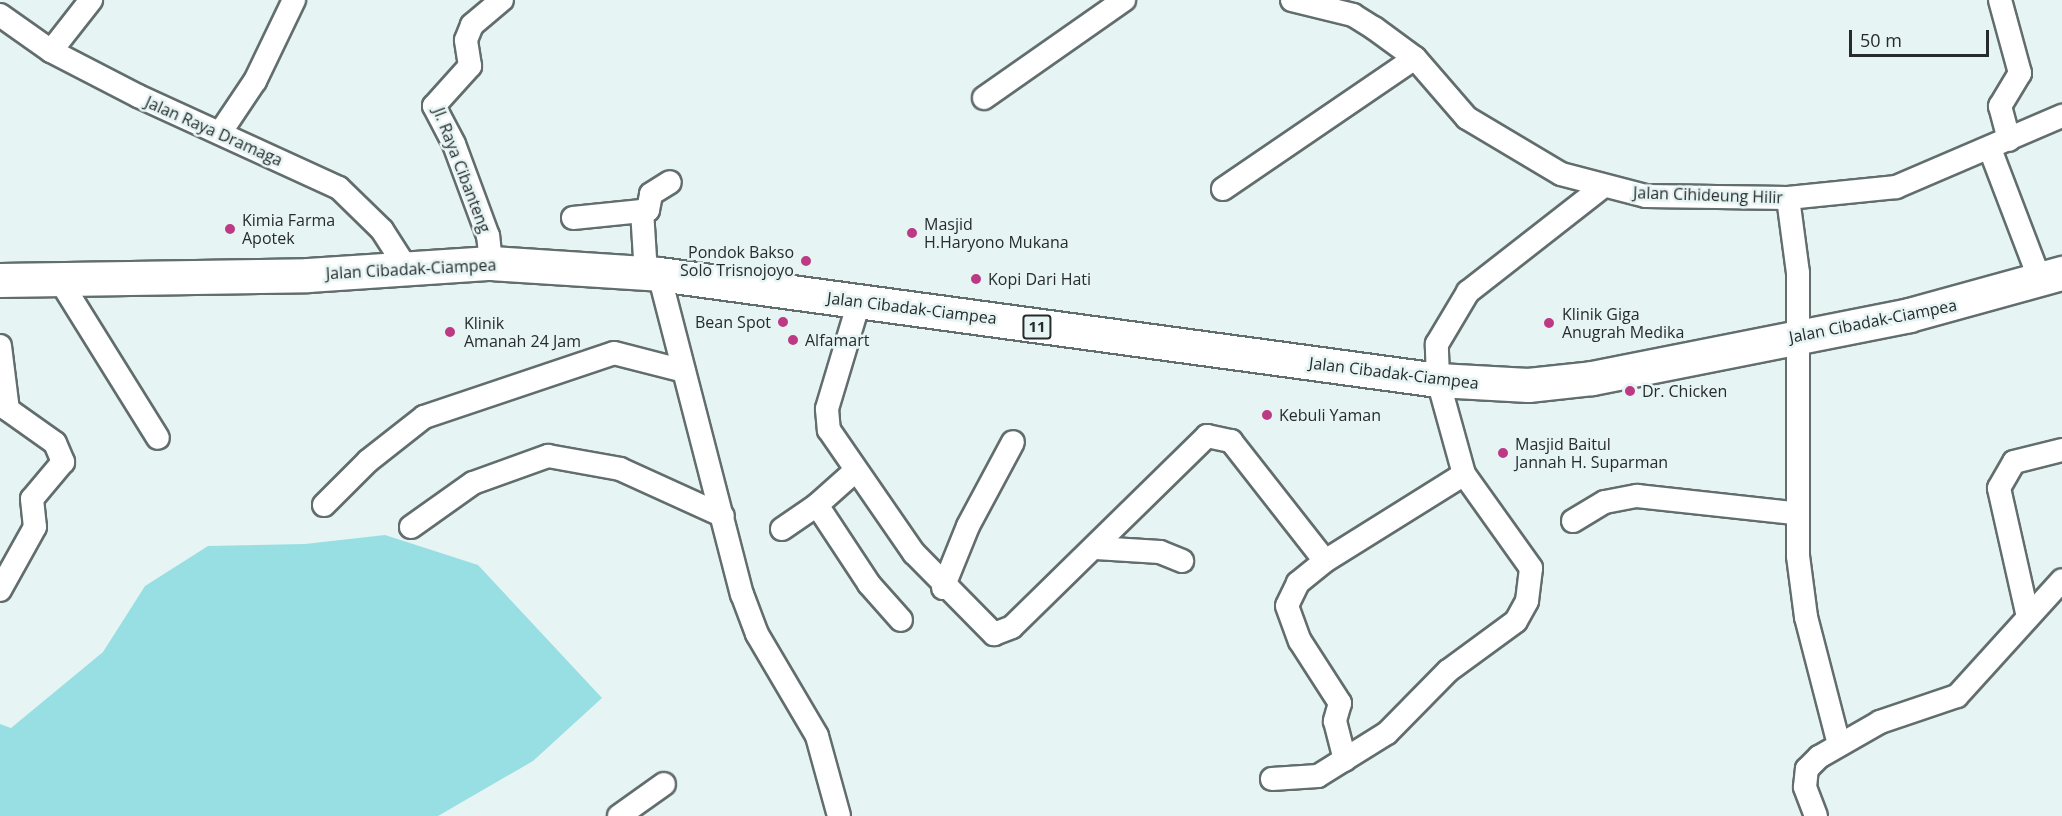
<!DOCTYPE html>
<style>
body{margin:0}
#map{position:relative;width:2062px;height:816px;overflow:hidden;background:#e7f4f4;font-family:"Open Sans",sans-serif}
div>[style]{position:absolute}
.green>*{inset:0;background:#98dfe3}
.roads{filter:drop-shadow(2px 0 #626d6d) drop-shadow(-2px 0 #626d6d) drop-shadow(0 2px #626d6d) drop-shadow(0 -2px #626d6d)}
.minor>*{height:22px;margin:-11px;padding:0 11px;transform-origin:11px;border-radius:11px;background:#fff}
.trunk>*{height:33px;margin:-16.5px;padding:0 16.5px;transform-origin:16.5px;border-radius:16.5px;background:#fff}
.dots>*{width:16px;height:16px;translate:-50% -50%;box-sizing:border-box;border:3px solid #e7f4f4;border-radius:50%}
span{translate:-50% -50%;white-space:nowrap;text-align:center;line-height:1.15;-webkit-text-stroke:5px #e7f4f4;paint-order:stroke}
.shield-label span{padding:2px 4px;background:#e7f4f4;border:2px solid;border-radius:4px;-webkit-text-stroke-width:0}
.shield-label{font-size:15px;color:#272b2c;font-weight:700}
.street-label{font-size:16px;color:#272b2c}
.poi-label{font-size:16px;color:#272b2c}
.left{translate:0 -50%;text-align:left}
.right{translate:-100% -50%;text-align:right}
.scale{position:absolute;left:1849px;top:30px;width:140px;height:27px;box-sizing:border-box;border:3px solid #272b2c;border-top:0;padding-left:8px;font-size:18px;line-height:21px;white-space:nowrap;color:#272b2c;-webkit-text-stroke:4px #e7f4f4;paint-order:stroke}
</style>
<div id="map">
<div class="green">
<i style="clip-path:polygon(385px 535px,478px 565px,602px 698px,533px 761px,438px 816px,0 816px,0 724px,11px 728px,103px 652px,145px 586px,208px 546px,305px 544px)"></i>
</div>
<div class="roads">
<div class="minor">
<i style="left:1292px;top:0;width:63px;rotate:13.8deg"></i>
<i style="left:1353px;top:15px;width:25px;rotate:32deg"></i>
<i style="left:1374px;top:28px;width:51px;rotate:36.2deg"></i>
<i style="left:1415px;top:58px;width:79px;rotate:49.1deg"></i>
<i style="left:1467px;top:118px;width:109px;rotate:30.8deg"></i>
<i style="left:1561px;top:174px;width:88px;rotate:14.5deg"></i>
<i style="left:1646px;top:196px;width:142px;rotate:0.8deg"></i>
<i style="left:1788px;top:198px;width:109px;rotate:-5.8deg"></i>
<i style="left:1896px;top:187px;width:181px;rotate:-23.2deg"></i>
<i style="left:2000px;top:0;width:76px;rotate:74.7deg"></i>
<i style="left:2020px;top:73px;width:39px;rotate:121deg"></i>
<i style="left:2000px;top:106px;width:35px;rotate:75deg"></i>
<i style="left:0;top:15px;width:62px;rotate:35.2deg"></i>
<i style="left:51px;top:51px;width:98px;rotate:27.3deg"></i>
<i style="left:138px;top:96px;width:221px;rotate:24.6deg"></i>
<i style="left:339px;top:188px;width:60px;rotate:44.3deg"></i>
<i style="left:382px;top:230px;width:46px;rotate:57.3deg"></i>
<i style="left:51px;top:51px;width:65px;rotate:-51.9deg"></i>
<i style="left:984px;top:98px;width:171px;rotate:-35deg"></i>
<i style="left:220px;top:133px;width:63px;rotate:-56.1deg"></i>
<i style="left:255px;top:81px;width:90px;rotate:-64.3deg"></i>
<i style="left:1990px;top:149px;width:140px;rotate:69.1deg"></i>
<i style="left:1223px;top:189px;width:232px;rotate:-34.3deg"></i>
<i style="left:1788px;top:198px;width:76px;rotate:82.4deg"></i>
<i style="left:1798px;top:273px;width:283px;rotate:90deg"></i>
<i style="left:1798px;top:556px;width:62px;rotate:82.5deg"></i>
<i style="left:1806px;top:617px;width:132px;rotate:75.5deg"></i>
<i style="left:573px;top:218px;width:69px;rotate:-5.8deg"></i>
<i style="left:491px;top:263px;width:27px;rotate:-96deg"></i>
<i style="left:488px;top:236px;width:98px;rotate:-110.3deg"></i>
<i style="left:454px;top:144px;width:43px;rotate:-117.8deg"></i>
<i style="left:434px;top:106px;width:54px;rotate:-48deg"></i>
<i style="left:470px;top:66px;width:26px;rotate:-99deg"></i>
<i style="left:466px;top:40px;width:16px;rotate:-68deg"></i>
<i style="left:472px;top:25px;width:39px;rotate:-40deg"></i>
<i style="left:646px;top:274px;width:63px;rotate:-93.6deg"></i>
<i style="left:642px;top:211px;width:6px;rotate:-9deg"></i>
<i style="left:648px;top:210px;width:16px;rotate:-79deg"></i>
<i style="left:651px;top:194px;width:22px;rotate:-32deg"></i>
<i style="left:659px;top:274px;width:331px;rotate:75.5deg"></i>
<i style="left:742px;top:594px;width:43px;rotate:69.4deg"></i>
<i style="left:757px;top:634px;width:118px;rotate:59.5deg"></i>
<i style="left:817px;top:736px;width:83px;rotate:74.6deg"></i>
<i style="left:59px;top:279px;width:187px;rotate:58.1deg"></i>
<i style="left:859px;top:302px;width:112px;rotate:106.7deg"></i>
<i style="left:827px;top:409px;width:21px;rotate:85deg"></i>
<i style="left:829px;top:430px;width:150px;rotate:55.4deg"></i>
<i style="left:914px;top:553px;width:114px;rotate:45.4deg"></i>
<i style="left:994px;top:634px;width:19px;rotate:-21deg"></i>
<i style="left:1012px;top:627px;width:273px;rotate:-44.4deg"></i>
<i style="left:1207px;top:436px;width:25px;rotate:12deg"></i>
<i style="left:1231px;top:441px;width:152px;rotate:51.9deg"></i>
<i style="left:1325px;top:561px;width:164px;rotate:-32deg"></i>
<i style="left:0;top:346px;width:64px;rotate:82.9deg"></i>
<i style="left:0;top:404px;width:67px;rotate:35.3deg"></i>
<i style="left:55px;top:443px;width:21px;rotate:67deg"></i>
<i style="left:63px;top:462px;width:48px;rotate:130deg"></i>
<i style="left:32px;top:499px;width:28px;rotate:84deg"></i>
<i style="left:35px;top:527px;width:72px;rotate:119.1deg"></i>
<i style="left:854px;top:472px;width:50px;rotate:138.3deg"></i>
<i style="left:817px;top:505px;width:95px;rotate:56.6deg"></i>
<i style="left:869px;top:584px;width:48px;rotate:48.4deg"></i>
<i style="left:324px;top:505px;width:62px;rotate:-45deg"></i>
<i style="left:368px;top:461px;width:71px;rotate:-38.2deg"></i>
<i style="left:424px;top:417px;width:200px;rotate:-18.6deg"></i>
<i style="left:614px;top:353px;width:72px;rotate:14.4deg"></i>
<i style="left:1573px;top:521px;width:37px;rotate:-31deg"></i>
<i style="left:1605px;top:502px;width:33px;rotate:-11deg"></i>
<i style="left:1637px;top:496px;width:158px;rotate:6.2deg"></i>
<i style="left:411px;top:527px;width:76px;rotate:-35.4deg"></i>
<i style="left:473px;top:483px;width:80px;rotate:-19.8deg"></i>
<i style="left:548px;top:456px;width:73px;rotate:10.2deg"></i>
<i style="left:620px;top:469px;width:113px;rotate:24.5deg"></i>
<i style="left:782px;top:529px;width:42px;rotate:-34.4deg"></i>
<i style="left:1096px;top:548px;width:64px;rotate:3.6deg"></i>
<i style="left:1160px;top:552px;width:24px;rotate:22deg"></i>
<i style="left:1325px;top:561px;width:35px;rotate:141deg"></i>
<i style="left:1298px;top:583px;width:25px;rotate:116deg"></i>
<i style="left:1287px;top:606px;width:37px;rotate:70deg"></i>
<i style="left:1300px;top:641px;width:74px;rotate:57.2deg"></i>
<i style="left:1340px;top:703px;width:19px;rotate:106deg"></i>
<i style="left:1335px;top:721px;width:40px;rotate:75.6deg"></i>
<i style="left:943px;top:588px;width:67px;rotate:-68deg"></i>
<i style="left:968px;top:526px;width:95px;rotate:-61.8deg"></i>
<i style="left:2028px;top:617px;width:132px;rotate:-102.7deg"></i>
<i style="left:1999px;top:488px;width:30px;rotate:-60deg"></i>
<i style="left:2014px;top:462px;width:49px;rotate:-14deg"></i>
<i style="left:1272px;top:779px;width:46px;rotate:-3.7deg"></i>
<i style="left:1318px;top:776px;width:81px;rotate:-31.9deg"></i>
<i style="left:1387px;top:733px;width:87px;rotate:-45.5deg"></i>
<i style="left:1448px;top:671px;width:84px;rotate:-36.3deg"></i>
<i style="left:1516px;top:621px;width:23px;rotate:-61deg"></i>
<i style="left:1527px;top:601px;width:33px;rotate:-83deg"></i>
<i style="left:1531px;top:568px;width:115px;rotate:-125.5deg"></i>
<i style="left:1464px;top:474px;width:98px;rotate:-105.5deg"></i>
<i style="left:1438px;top:380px;width:36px;rotate:-92deg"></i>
<i style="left:1437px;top:344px;width:61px;rotate:-59.2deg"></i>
<i style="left:1468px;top:292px;width:167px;rotate:-38deg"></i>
<i style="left:619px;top:816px;width:55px;rotate:-35.4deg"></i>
<i style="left:1816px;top:816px;width:31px;rotate:-111deg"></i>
<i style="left:1805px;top:787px;width:18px;rotate:-84deg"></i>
<i style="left:1807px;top:769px;width:17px;rotate:-45deg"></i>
<i style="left:1819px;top:757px;width:70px;rotate:-29.8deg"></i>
<i style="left:1880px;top:722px;width:81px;rotate:-18.7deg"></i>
<i style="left:1957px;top:696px;width:156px;rotate:-47.8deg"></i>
</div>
<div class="trunk">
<i style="left:0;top:280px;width:308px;rotate:-0.9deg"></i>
<i style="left:308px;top:275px;width:183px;rotate:-3.8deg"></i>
<i style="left:491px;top:263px;width:168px;rotate:3.7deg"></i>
<i style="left:659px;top:274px;width:786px;rotate:7.75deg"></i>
<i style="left:1438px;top:380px;width:90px;rotate:3.2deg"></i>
<i style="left:1528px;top:385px;width:64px;rotate:-6.2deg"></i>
<i style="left:1592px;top:378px;width:323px;rotate:-11.2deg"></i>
<i style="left:1909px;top:315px;width:159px;rotate:-15.4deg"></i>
</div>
</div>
<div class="dots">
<i style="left:230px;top:229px;background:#bc3a83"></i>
<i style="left:912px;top:233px;background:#bc3a83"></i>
<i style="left:806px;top:261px;background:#bc3a83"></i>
<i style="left:976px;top:279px;background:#bc3a83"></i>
<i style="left:783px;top:322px;background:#bc3a83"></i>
<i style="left:1549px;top:323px;background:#bc3a83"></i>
<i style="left:450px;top:332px;background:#bc3a83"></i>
<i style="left:793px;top:340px;background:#bc3a83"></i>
<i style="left:1630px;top:391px;background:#bc3a83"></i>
<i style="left:1267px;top:415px;background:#bc3a83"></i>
<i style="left:1503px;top:453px;background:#bc3a83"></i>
</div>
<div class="shield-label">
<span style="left:1037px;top:327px">11</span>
</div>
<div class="street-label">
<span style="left:214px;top:131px;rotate:24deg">Jalan Raya Dramaga</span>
<span style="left:462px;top:170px;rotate:69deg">Jl. Raya Cibanteng</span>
<span style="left:1708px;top:195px;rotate:2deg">Jalan Cihideung Hilir</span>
<span style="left:411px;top:269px;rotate:-3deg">Jalan Cibadak-Ciampea</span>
<span style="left:912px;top:308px;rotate:7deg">Jalan Cibadak-Ciampea</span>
<span style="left:1873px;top:321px;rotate:-11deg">Jalan Cibadak-Ciampea</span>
<span style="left:1394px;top:373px;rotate:7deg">Jalan Cibadak-Ciampea</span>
</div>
<div class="poi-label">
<span class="left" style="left:242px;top:229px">Kimia Farma<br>Apotek</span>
<span class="left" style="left:924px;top:233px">Masjid<br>H.Haryono Mukana</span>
<span class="right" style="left:794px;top:261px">Pondok Bakso<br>Solo Trisnojoyo</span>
<span class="left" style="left:988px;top:279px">Kopi Dari Hati</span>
<span class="left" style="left:1562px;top:323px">Klinik Giga<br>Anugrah Medika</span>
<span class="right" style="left:771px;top:322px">Bean Spot</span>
<span class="left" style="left:464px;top:332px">Klinik<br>Amanah 24 Jam</span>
<span class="left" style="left:805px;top:340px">Alfamart</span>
<span class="left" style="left:1642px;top:391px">Dr. Chicken</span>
<span class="left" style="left:1279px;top:415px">Kebuli Yaman</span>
<span class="left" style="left:1515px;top:453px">Masjid Baitul<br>Jannah H. Suparman</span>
</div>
<div class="scale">50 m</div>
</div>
